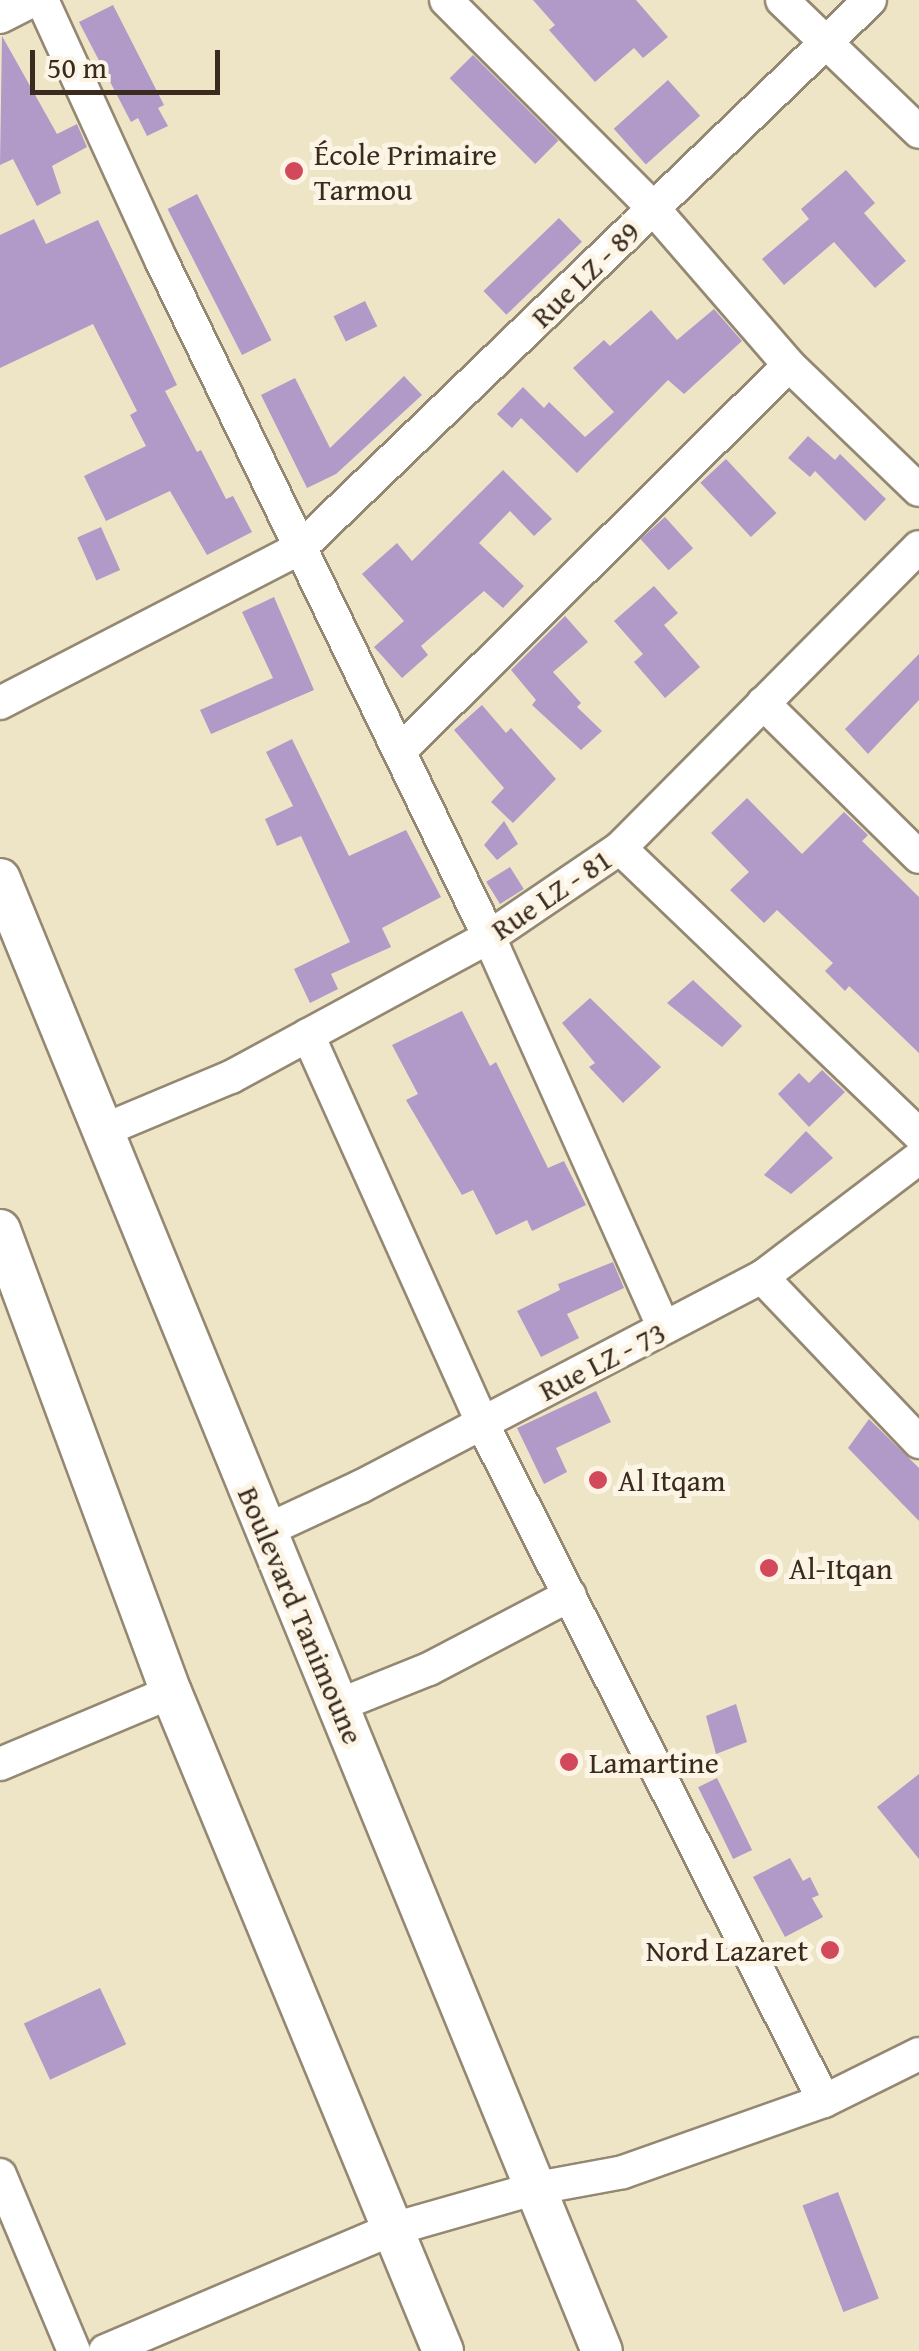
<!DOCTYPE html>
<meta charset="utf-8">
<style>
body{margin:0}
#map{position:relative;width:919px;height:2351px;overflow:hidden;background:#eee5c6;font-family:"Gentium Book Plus",serif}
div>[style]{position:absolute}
.building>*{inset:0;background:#b199c8;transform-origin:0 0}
.roads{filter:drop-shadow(2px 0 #948872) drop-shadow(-2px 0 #948872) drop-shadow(0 2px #948872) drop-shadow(0 -2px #948872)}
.minor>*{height:32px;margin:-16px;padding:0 16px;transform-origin:16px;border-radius:16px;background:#fff}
.major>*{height:40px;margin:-20px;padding:0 20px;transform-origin:20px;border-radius:20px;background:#fff}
.dots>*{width:28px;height:28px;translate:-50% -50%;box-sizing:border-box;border:5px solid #fcf5e5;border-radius:50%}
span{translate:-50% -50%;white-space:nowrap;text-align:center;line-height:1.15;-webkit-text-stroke:10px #fcf5e5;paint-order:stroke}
.poi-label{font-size:30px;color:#3b2a1e}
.left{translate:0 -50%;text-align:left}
.right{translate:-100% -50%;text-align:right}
.street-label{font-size:30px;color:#3b2a1e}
.scale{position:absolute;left:30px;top:50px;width:190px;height:45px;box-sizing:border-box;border:5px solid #3b2a1e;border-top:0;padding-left:12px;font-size:30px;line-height:35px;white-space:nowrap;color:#3b2a1e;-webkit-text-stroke:8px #fcf5e5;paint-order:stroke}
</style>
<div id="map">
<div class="building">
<i style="clip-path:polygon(533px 0,636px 0,668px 37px,643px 58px,634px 48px,595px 82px,549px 30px,555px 25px)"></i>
<i style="clip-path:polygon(113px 5px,164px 105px,158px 108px,168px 126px,147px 136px,138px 118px,131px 122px,79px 22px)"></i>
<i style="clip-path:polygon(2px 36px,57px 134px,77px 124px,87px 147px,52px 166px,61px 193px,37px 206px,13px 159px,0 165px)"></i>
<i style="left:473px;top:55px;width:121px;height:33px;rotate:45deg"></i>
<i style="left:668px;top:80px;width:48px;height:73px;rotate:48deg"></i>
<i style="clip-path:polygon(846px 170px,875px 203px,864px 213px,906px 261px,875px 288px,834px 242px,784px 285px,762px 259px,809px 219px,801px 209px)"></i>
<i style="left:197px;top:194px;width:164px;height:33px;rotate:63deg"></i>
<i style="left:559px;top:218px;width:33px;height:105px;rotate:46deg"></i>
<i style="clip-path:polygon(34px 219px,46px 244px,98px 220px,177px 385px,165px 391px,197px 452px,201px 450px,226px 499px,233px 496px,252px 532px,207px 555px,170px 491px,106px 521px,84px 476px,146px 446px,130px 415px,137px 411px,93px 324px,0 368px,0 235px)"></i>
<i style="left:365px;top:301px;width:28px;height:35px;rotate:64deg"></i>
<i style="clip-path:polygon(714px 309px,742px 341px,684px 394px,668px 380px,577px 473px,521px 418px,512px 428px,497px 414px,523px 387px,544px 408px,549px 402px,585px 437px,614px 412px,573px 368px,604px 340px,610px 346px,651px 310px,677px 340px)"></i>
<i style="clip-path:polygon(404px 376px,422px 395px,336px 474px,307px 488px,261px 395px,295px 378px,330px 448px)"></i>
<i style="clip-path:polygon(808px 436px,835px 460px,840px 454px,886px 499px,865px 521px,815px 471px,810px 477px,788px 458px)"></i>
<i style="left:726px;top:459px;width:74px;height:35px;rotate:47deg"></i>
<i style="clip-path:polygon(503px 470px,552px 519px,534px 536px,510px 511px,479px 543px,524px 586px,503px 608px,484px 591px,421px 646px,428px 655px,402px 678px,374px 647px,404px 621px,362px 574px,397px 543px,412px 561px)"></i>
<i style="left:665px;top:517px;width:42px;height:33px;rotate:48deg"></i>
<i style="left:101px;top:527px;width:47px;height:26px;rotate:66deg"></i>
<i style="clip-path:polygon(654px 586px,678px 613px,664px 625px,700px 667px,665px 698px,634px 662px,643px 654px,614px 621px)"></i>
<i style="clip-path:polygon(274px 597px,314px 690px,211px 734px,200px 710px,273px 678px,242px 612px)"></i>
<i style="clip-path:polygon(565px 616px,588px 642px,553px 672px,581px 703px,577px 707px,602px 731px,581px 750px,532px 705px,536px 700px,511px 670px)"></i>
<i style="clip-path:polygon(919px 654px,919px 700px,868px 754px,845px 729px)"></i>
<i style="clip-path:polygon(482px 705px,506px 733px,511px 728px,556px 779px,513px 823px,491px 802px,504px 788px,454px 730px)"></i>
<i style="clip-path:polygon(292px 739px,349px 856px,406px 830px,441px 897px,382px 928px,391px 947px,331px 974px,338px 989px,310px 1003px,294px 969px,350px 942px,301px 836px,277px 846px,265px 819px,293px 806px,266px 752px)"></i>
<i style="clip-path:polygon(747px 798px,802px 854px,844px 812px,868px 835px,862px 841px,919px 897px,919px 1053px,849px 986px,845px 991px,825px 971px,833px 963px,777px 910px,764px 923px,730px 890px,749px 872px,711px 833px)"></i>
<i style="clip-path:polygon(504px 821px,518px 844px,497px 860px,484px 845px)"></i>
<i style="left:510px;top:867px;width:26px;height:28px;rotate:58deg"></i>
<i style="clip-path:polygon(693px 980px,742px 1026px,722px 1047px,667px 1003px)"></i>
<i style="clip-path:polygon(590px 998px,661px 1067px,623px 1103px,589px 1067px,595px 1063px,562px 1023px)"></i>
<i style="clip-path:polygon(462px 1011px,490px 1066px,496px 1062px,548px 1168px,564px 1161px,586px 1205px,532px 1231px,527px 1220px,496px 1235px,473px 1190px,462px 1195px,406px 1100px,418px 1094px,392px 1045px)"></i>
<i style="clip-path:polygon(822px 1070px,845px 1092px,809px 1127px,778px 1094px,799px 1073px,809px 1083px)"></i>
<i style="clip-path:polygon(806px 1131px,833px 1158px,791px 1194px,764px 1175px)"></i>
<i style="clip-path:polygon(613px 1262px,624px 1288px,567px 1314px,579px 1338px,541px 1357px,517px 1311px,560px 1290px,558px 1284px)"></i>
<i style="clip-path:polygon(596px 1391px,611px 1422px,556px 1448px,567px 1472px,544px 1484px,517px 1428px)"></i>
<i style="clip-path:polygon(869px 1419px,919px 1468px,919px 1521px,848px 1448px)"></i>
<i style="clip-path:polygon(736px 1704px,747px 1742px,716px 1754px,706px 1716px)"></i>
<i style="clip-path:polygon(919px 1774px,919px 1859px,877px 1807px)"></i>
<i style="left:717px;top:1778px;width:80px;height:21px;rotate:64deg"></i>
<i style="clip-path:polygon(790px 1858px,803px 1881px,810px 1877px,819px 1895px,812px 1898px,823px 1917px,785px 1937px,753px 1877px)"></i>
<i style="left:100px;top:1988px;width:62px;height:84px;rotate:65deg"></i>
<i style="left:838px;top:2192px;width:114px;height:38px;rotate:69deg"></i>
</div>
<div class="roads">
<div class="minor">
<i style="left:42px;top:0;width:288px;rotate:65.4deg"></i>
<i style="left:162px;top:262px;width:750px;rotate:64.15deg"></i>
<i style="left:489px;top:937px;width:428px;rotate:65.9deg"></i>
<i style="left:446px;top:0;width:293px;rotate:45.1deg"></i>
<i style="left:653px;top:208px;width:208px;rotate:49.1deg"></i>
<i style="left:789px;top:365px;width:180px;rotate:43.9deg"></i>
<i style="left:782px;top:0;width:190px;rotate:43.9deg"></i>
<i style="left:0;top:17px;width:37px;rotate:-27deg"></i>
<i style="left:0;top:703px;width:336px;rotate:-27.3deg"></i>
<i style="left:299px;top:549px;width:792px;rotate:-43.87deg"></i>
<i style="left:763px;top:703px;width:219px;rotate:44.6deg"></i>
<i style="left:400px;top:751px;width:548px;rotate:-44.78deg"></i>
<i style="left:620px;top:848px;width:414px;rotate:43.8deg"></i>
<i style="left:308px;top:1035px;width:425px;rotate:65.8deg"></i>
<i style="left:482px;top:1423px;width:759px;rotate:63.23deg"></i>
<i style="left:104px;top:1130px;width:138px;rotate:-22.7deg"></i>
<i style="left:231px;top:1077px;width:294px;rotate:-28.5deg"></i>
<i style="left:489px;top:937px;width:158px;rotate:-34.2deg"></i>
<i style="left:620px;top:848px;width:424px;rotate:-45.2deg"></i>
<i style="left:762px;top:1277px;width:228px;rotate:46.4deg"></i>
<i style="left:265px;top:1531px;width:105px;rotate:-24.9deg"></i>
<i style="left:360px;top:1487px;width:454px;rotate:-27.6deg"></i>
<i style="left:762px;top:1277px;width:197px;rotate:-37.2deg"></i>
<i style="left:339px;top:1705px;width:97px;rotate:-21.8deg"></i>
<i style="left:429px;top:1669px;width:159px;rotate:-27.7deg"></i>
<i style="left:0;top:1764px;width:186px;rotate:-22.8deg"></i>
<i style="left:0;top:2175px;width:191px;rotate:67.2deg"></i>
<i style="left:105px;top:2351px;width:313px;rotate:-23deg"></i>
<i style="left:393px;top:2229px;width:150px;rotate:-15.9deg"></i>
<i style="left:537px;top:2188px;width:87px;rotate:-10.5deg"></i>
<i style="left:623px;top:2172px;width:213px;rotate:-19.5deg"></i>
<i style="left:824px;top:2101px;width:106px;rotate:-26.3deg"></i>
</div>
<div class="major">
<i style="left:0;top:879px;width:1590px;rotate:67.76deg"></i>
<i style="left:0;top:1230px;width:493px;rotate:69.7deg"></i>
<i style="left:171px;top:1692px;width:713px;rotate:67.57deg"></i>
</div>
</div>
<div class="dots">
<i style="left:294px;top:171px;background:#d1495b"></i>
<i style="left:598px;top:1480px;background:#d1495b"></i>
<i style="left:769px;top:1568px;background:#d1495b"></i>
<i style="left:569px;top:1762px;background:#d1495b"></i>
<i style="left:830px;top:1950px;background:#d1495b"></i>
</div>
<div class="poi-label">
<span class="left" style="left:314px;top:171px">École Primaire<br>Tarmou</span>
<span class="left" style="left:618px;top:1480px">Al Itqam</span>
<span class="left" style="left:789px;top:1568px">Al-Itqan</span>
<span class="left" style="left:589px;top:1762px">Lamartine</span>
<span class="right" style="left:808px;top:1950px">Nord Lazaret</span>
</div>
<div class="street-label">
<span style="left:585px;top:274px;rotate:-44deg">Rue LZ - 89</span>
<span style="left:551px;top:894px;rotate:-34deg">Rue LZ - 81</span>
<span style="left:602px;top:1361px;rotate:-27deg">Rue LZ - 73</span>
<span style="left:301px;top:1615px;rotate:67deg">Boulevard Tanimoune</span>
</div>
<div class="scale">50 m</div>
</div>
